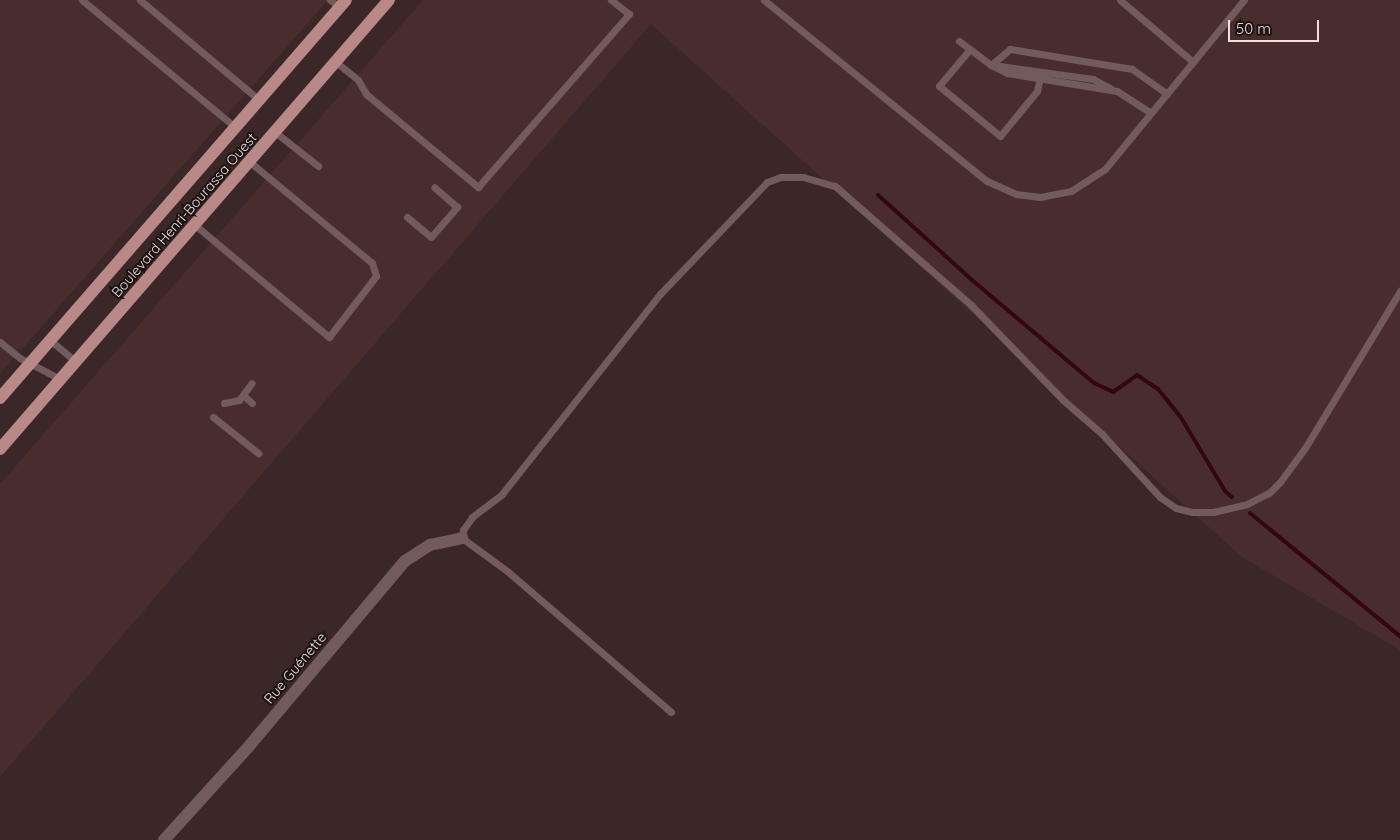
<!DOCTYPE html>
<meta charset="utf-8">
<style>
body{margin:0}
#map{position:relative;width:1400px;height:840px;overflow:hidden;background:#3b2727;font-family:Quicksand,sans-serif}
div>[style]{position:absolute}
.built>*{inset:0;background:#492d2d}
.stream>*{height:4px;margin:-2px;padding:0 2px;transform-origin:2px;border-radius:2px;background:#34070c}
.lane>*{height:7px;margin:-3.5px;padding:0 3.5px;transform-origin:3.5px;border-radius:3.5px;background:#735b5b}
.street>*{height:12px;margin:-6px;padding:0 6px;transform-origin:6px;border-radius:6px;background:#735b5b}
.primary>*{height:12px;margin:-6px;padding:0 6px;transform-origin:6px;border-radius:6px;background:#b98888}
span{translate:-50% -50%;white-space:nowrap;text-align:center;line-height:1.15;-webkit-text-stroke:4px #1c1212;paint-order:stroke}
.street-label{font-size:14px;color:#eee0e0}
.scale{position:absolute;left:1228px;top:20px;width:91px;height:22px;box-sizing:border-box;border:2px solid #eee0e0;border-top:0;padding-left:6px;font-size:15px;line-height:18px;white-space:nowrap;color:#eee0e0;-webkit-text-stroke:4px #1c1212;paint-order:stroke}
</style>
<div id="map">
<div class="built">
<i style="clip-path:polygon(0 0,328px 0,0 374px)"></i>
<i style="clip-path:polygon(423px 0,1400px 0,1400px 650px,1242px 557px,651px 24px,0 777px,0 484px)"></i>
</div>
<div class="stream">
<i style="left:878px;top:195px;width:127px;rotate:42.1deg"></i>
<i style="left:972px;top:280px;width:160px;rotate:40.2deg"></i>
<i style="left:1094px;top:383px;width:21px;rotate:25deg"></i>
<i style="left:1113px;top:392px;width:29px;rotate:-35deg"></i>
<i style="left:1137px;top:375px;width:25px;rotate:34deg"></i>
<i style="left:1158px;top:389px;width:35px;rotate:51deg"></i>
<i style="left:1180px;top:416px;width:87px;rotate:59deg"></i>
<i style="left:1225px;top:491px;width:9px;rotate:41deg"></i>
<i style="left:1250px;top:513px;width:194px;rotate:39.4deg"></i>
</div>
<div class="lane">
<i style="left:82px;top:0;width:199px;rotate:39.7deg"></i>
<i style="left:140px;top:0;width:155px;rotate:40deg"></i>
<i style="left:330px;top:0;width:12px;rotate:35deg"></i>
<i style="left:764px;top:0;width:287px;rotate:39.1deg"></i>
<i style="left:987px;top:181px;width:32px;rotate:24deg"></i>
<i style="left:1016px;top:194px;width:24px;rotate:7deg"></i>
<i style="left:1040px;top:197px;width:32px;rotate:-11deg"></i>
<i style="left:1071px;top:191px;width:40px;rotate:-32.9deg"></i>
<i style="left:1105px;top:169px;width:219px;rotate:-50.6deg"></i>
<i style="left:1120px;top:0;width:96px;rotate:40.3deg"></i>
<i style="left:959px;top:41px;width:40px;rotate:37deg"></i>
<i style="left:991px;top:65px;width:18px;rotate:27deg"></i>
<i style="left:1007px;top:73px;width:111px;rotate:9.3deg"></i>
<i style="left:1117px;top:91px;width:40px;rotate:32.9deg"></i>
<i style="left:970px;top:49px;width:48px;rotate:130deg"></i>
<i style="left:939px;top:86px;width:79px;rotate:39.3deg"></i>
<i style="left:1000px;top:136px;width:58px;rotate:-50.6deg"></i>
<i style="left:1037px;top:91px;width:13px;rotate:-77deg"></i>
<i style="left:336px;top:62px;width:28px;rotate:39deg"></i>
<i style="left:358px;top:80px;width:16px;rotate:60deg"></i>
<i style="left:366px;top:94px;width:146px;rotate:39.7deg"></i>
<i style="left:478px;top:187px;width:230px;rotate:-48.9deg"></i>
<i style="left:629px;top:14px;width:23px;rotate:-142deg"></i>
<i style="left:991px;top:65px;width:25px;rotate:-40deg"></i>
<i style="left:1010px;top:49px;width:124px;rotate:9.3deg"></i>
<i style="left:1132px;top:69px;width:43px;rotate:35.5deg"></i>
<i style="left:993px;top:65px;width:101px;rotate:8deg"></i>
<i style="left:1093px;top:79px;width:19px;rotate:28deg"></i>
<i style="left:275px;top:132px;width:55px;rotate:38.3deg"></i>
<i style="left:407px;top:217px;width:31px;rotate:40deg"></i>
<i style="left:431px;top:237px;width:40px;rotate:-49deg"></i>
<i style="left:457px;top:207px;width:30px;rotate:-139deg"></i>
<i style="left:195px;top:225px;width:175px;rotate:39.9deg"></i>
<i style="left:329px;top:337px;width:77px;rotate:-52.4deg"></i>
<i style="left:376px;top:276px;width:14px;rotate:-107deg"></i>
<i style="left:372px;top:263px;width:158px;rotate:-140.4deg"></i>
<i style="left:50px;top:340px;width:34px;rotate:40deg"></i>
<i style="left:0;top:342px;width:26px;rotate:39deg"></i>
<i style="left:20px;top:358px;width:45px;rotate:27.7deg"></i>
<i style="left:243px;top:395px;width:12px;rotate:42deg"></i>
<i style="left:224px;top:403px;width:15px;rotate:-11deg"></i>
<i style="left:239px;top:400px;width:21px;rotate:-53deg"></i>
<i style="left:213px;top:417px;width:58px;rotate:38.7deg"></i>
<i style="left:671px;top:712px;width:216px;rotate:-139.3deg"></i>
<i style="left:507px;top:571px;width:56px;rotate:-143.7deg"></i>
<i style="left:462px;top:538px;width:8px;rotate:-83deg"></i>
<i style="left:463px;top:530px;width:16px;rotate:-55deg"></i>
<i style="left:472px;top:517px;width:38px;rotate:-37deg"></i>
<i style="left:502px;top:494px;width:255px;rotate:-51.7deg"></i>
<i style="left:660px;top:294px;width:155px;rotate:-46.3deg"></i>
<i style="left:767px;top:182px;width:15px;rotate:-20deg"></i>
<i style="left:781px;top:177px;width:22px"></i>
<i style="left:803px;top:177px;width:33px;rotate:16deg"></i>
<i style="left:835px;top:186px;width:181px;rotate:41.2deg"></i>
<i style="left:971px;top:305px;width:132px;rotate:45.9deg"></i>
<i style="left:1063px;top:400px;width:52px;rotate:41.1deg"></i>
<i style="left:1102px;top:434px;width:86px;rotate:47.4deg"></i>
<i style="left:1160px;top:497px;width:19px;rotate:35deg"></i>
<i style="left:1176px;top:508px;width:16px;rotate:14deg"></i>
<i style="left:1192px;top:512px;width:21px"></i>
<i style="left:1213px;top:512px;width:35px;rotate:-13deg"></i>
<i style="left:1247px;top:504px;width:25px;rotate:-27deg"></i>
<i style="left:1269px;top:493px;width:16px;rotate:-45deg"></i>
<i style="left:1280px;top:482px;width:42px;rotate:-53.7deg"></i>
<i style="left:1305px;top:448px;width:184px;rotate:-58.8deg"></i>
</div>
<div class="street">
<i style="left:164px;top:840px;width:128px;rotate:-47.8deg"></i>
<i style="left:250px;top:745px;width:241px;rotate:-49.9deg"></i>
<i style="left:405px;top:561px;width:30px;rotate:-33deg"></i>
<i style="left:430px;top:545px;width:33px;rotate:-12deg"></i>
</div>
<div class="primary">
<i style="left:0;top:398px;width:527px;rotate:-49deg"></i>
<i style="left:0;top:449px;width:594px;rotate:-49.1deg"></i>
</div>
<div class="street-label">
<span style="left:184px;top:215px;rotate:-49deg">Boulevard Henri-Bourassa Ouest</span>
<span style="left:295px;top:668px;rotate:-50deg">Rue Guénette</span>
</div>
<div class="scale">50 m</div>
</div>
